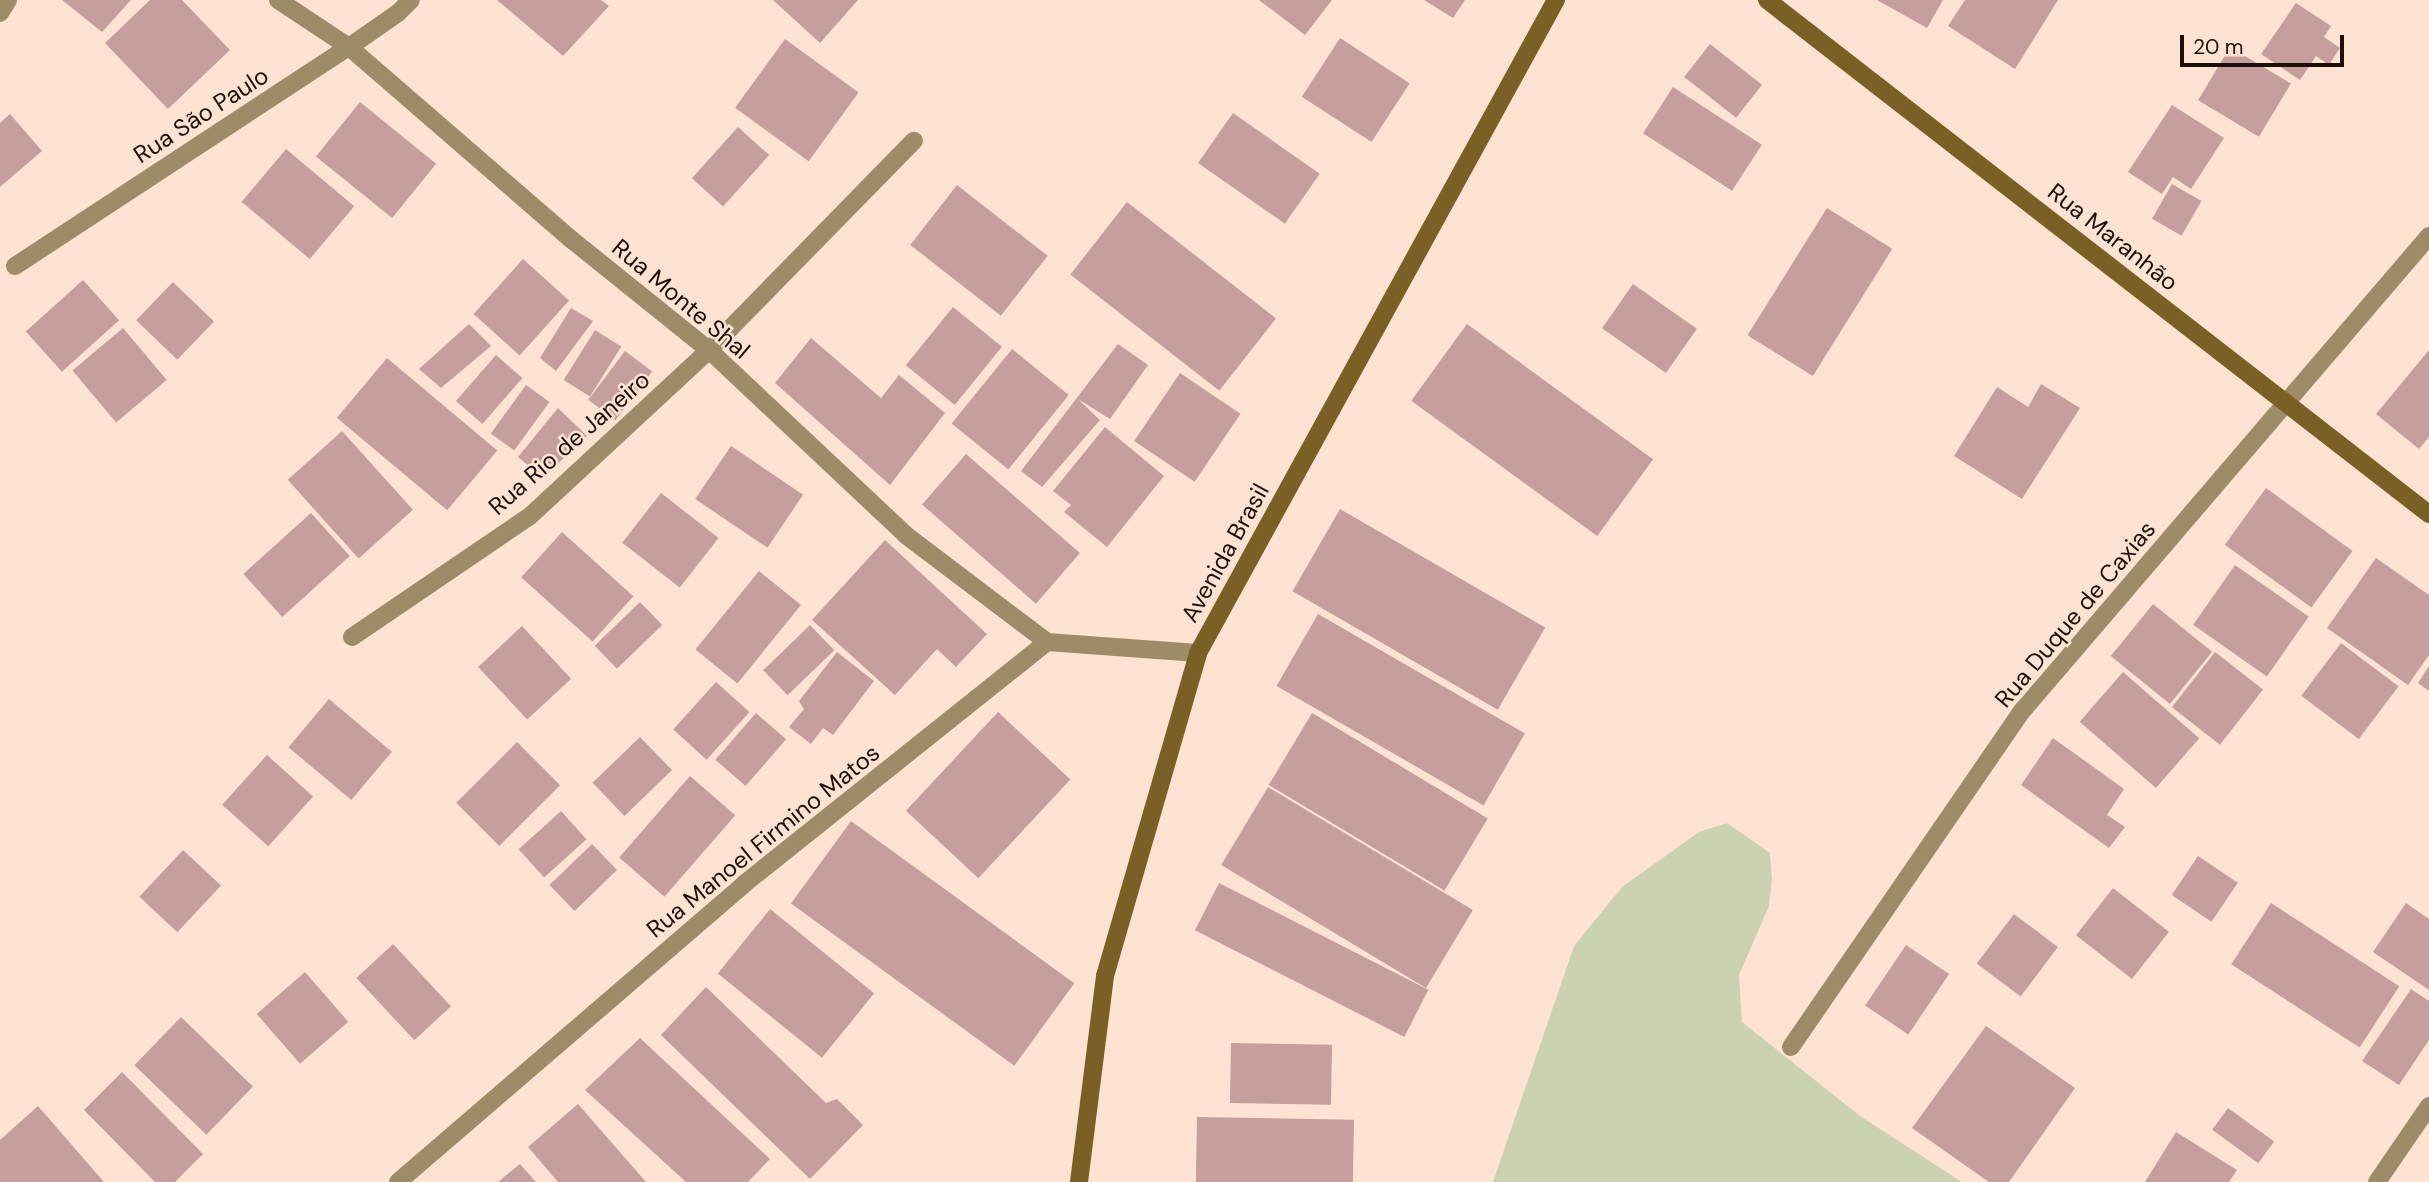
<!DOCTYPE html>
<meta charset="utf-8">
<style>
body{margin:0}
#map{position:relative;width:2429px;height:1182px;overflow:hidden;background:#fee3d3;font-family:"DM Sans",sans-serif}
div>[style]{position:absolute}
.green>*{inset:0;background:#cbd2b2}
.building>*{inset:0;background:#c59e9d;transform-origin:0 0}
.street>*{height:18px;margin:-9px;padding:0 9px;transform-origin:9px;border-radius:9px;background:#9e8c68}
.secondary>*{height:18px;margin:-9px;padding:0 9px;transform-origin:9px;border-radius:9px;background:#7a6025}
span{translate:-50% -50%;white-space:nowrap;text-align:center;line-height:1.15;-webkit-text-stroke:5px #fee3d3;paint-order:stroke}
.street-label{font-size:24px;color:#1c110a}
.scale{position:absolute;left:2180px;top:35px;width:164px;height:32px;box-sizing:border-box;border:4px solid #1c110a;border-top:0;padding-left:9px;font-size:21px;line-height:24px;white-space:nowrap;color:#1c110a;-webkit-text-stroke:5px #fee3d3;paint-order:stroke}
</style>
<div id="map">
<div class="green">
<i style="clip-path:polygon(1727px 823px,1770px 853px,1772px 880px,1769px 906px,1739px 975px,1742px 1022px,1860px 1116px,1962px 1182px,1493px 1182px,1574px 946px,1622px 887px,1699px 832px)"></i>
</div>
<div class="building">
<i style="clip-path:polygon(62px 0,131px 0,102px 32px)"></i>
<i style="clip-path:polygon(150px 0,182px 0,230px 50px,168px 109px,105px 43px)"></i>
<i style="clip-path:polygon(497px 0,601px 0,609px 6px,563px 56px)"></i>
<i style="clip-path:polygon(773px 0,858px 0,820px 43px)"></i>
<i style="clip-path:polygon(1259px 0,1332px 0,1305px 35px)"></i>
<i style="clip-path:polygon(1424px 0,1465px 0,1453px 18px)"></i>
<i style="clip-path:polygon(1877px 0,1943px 0,1927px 28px)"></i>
<i style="clip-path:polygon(1965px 0,2058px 0,2015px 69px,1948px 26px)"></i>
<i style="clip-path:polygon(2296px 3px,2331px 26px,2324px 37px,2340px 48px,2329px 65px,2316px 56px,2300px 80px,2261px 54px)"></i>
<i style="left:1340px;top:38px;width:83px;height:70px;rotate:33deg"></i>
<i style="left:785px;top:39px;width:91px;height:85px;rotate:36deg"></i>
<i style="left:1710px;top:44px;width:66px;height:42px;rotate:38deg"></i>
<i style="left:2230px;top:47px;width:71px;height:62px;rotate:31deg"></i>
<i style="left:1673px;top:87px;width:106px;height:55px;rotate:33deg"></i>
<i style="left:360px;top:102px;width:98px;height:70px;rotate:39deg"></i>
<i style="clip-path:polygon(2172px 105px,2224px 138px,2191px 189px,2173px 177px,2162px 194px,2128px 172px)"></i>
<i style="left:1233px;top:113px;width:106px;height:61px;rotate:35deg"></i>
<i style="clip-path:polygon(10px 114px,42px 151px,0 187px,0 123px)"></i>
<i style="left:738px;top:127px;width:42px;height:69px;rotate:42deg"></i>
<i style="left:286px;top:149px;width:89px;height:69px;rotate:40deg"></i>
<i style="left:2172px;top:184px;width:34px;height:40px;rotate:30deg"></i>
<i style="left:957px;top:185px;width:115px;height:76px;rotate:38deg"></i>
<i style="left:1127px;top:202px;width:189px;height:92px;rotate:38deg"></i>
<i style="left:1827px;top:208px;width:77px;height:150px;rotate:32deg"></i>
<i style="left:523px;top:259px;width:62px;height:74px;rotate:42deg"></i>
<i style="left:83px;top:280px;width:54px;height:77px;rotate:48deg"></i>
<i style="left:173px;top:282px;width:57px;height:53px;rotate:44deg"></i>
<i style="left:1633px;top:284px;width:78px;height:54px;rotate:35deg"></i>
<i style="left:953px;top:307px;width:63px;height:75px;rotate:39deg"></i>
<i style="clip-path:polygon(571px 308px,593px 321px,556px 371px,540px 358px)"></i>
<i style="clip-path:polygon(469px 324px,491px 346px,441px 388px,419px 369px)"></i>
<i style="left:1467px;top:324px;width:230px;height:95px;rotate:36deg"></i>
<i style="left:123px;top:328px;width:68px;height:66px;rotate:50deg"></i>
<i style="left:595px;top:330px;width:31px;height:59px;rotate:32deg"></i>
<i style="clip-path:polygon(811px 338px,881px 398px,899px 375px,945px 413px,890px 485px,775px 383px)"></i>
<i style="clip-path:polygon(1118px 344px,1148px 365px,1110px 419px,1078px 399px,1100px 420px,1042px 487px,1021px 471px)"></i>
<i style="left:1012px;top:349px;width:73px;height:96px;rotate:39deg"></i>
<i style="clip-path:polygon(2429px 350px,2429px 437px,2419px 449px,2376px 414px)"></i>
<i style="left:625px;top:351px;width:34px;height:61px;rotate:37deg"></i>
<i style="left:496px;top:355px;width:35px;height:61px;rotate:41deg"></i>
<i style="left:387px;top:358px;width:144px;height:78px;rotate:40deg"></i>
<i style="left:1180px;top:373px;width:73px;height:82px;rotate:34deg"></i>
<i style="clip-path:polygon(2041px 384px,2080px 408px,2022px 499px,1954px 456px,1997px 387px,2028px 407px)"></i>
<i style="left:526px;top:385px;width:29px;height:60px;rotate:36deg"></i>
<i style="clip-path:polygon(558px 408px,587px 436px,543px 478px,518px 457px)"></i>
<i style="clip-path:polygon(1105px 427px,1164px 476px,1107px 547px,1064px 512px,1071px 505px,1053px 491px)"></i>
<i style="left:342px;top:431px;width:106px;height:73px;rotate:48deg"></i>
<i style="left:731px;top:446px;width:87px;height:64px;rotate:34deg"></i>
<i style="left:966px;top:454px;width:151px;height:67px;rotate:41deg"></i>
<i style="left:2266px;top:488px;width:107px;height:70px;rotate:36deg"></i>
<i style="left:661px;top:493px;width:73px;height:63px;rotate:38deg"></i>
<i style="left:1340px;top:509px;width:237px;height:95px;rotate:30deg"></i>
<i style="left:311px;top:513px;width:58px;height:91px;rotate:48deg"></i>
<i style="left:562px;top:532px;width:96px;height:61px;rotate:42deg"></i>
<i style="clip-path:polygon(885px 540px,987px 634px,956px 667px,937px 649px,895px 695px,812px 620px)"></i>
<i style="clip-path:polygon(2376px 558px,2429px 595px,2429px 655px,2408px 685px,2327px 628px)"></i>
<i style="left:2235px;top:565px;width:90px;height:73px;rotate:35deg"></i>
<i style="left:759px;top:571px;width:54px;height:101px;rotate:39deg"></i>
<i style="left:640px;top:602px;width:32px;height:63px;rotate:46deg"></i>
<i style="left:2153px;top:604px;width:76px;height:67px;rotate:39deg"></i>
<i style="left:1318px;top:614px;width:239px;height:83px;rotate:30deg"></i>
<i style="left:810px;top:625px;width:35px;height:65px;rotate:46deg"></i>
<i style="left:522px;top:626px;width:72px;height:60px;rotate:47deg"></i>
<i style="left:2341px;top:643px;width:72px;height:66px;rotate:37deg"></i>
<i style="clip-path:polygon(837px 652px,874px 681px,833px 735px,823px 728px,811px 744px,789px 727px,804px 709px,799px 701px)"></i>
<i style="left:2215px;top:652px;width:61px;height:70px;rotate:38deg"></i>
<i style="clip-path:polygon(2429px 666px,2429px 691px,2418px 683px)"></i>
<i style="left:2123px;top:672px;width:101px;height:66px;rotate:41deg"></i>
<i style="left:716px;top:682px;width:45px;height:64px;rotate:42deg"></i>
<i style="left:329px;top:699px;width:82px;height:63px;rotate:40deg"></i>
<i style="left:998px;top:712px;width:99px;height:135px;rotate:43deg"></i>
<i style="left:756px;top:713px;width:40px;height:62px;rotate:41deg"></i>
<i style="left:1312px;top:713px;width:205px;height:84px;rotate:31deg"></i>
<i style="left:640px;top:737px;width:46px;height:66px;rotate:46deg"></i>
<i style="clip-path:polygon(2053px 738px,2124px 789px,2107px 815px,2125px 827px,2109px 848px,2021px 785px)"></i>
<i style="left:517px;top:742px;width:61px;height:86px;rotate:45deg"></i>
<i style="left:267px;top:755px;width:62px;height:67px;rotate:42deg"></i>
<i style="left:690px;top:776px;width:60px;height:108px;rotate:41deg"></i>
<i style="left:1268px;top:787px;width:239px;height:91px;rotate:31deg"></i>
<i style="left:561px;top:811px;width:38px;height:57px;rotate:48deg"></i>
<i style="left:851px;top:821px;width:276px;height:102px;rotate:36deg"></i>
<i style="left:592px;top:844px;width:36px;height:59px;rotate:46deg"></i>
<i style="left:183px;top:850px;width:52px;height:64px;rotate:43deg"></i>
<i style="left:2198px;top:856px;width:48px;height:47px;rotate:34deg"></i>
<i style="left:1219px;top:883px;width:235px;height:53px;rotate:27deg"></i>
<i style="left:2113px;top:888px;width:71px;height:60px;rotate:38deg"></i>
<i style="left:2271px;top:903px;width:153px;height:73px;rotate:33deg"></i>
<i style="clip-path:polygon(2406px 903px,2429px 919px,2429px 990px,2373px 952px)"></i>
<i style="left:770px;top:909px;width:134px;height:83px;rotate:39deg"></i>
<i style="left:2014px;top:914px;width:55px;height:62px;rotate:37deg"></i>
<i style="left:393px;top:944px;width:85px;height:50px;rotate:47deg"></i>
<i style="left:1906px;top:945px;width:52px;height:73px;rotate:34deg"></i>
<i style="left:305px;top:972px;width:66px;height:64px;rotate:49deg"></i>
<i style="clip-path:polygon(706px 987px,826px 1103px,837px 1099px,863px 1125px,810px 1179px,661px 1035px)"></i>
<i style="clip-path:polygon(2411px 989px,2429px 1001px,2429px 1040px,2399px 1085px,2362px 1061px)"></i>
<i style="left:181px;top:1017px;width:100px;height:67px;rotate:44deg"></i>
<i style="clip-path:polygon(1986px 1026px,2075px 1088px,2009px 1182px,1989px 1182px,1912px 1128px)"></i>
<i style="clip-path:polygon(640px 1038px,770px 1159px,748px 1182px,686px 1182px,585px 1090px)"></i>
<i style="left:1231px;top:1043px;width:101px;height:60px;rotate:1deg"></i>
<i style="clip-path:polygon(122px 1072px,203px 1154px,175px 1182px,155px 1182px,84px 1110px)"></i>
<i style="clip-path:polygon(578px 1104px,646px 1182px,558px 1182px,528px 1147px)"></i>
<i style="clip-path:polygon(38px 1106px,104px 1182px,0 1182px,0 1140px)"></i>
<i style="left:2228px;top:1108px;width:57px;height:27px;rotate:36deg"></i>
<i style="left:1197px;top:1117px;width:157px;height:65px;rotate:1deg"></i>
<i style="clip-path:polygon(2176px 1132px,2237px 1170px,2229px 1182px,2145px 1182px)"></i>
<i style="clip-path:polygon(520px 1164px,536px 1182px,498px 1182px)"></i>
</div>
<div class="street">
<i style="left:278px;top:0;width:85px;rotate:33.5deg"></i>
<i style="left:349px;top:47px;width:295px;rotate:40.9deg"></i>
<i style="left:572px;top:240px;width:176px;rotate:38.8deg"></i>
<i style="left:709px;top:350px;width:272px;rotate:43.2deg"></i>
<i style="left:907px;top:536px;width:176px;rotate:37.1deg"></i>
<i style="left:0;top:13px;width:15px;rotate:-58deg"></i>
<i style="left:15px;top:266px;width:399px;rotate:-33.3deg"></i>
<i style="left:349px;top:47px;width:60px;rotate:-34.8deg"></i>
<i style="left:398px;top:13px;width:18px;rotate:-45deg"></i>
<i style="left:352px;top:637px;width:215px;rotate:-34.2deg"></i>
<i style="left:530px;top:516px;width:244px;rotate:-42.8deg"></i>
<i style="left:709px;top:350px;width:293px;rotate:-45.6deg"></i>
<i style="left:1791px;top:1047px;width:409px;rotate:-55.5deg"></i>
<i style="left:2023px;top:710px;width:624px;rotate:-49.42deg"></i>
<i style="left:398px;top:1182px;width:457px;rotate:-40.7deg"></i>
<i style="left:744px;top:884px;width:388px;rotate:-38.6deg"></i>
<i style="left:1047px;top:642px;width:151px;rotate:4.2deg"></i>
<i style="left:2377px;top:1182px;width:92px;rotate:-55.6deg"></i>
</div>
<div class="secondary">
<i style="left:1767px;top:0;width:838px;rotate:37.83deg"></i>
<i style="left:1079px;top:1182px;width:208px;rotate:-82.8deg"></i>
<i style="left:1105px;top:976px;width:336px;rotate:-73.9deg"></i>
<i style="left:1198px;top:653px;width:745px;rotate:-61.27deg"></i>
</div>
<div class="street-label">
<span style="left:201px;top:115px;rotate:-33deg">Rua São Paulo</span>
<span style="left:2113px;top:237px;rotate:38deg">Rua Maranhão</span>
<span style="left:681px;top:299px;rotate:40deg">Rua Monte Shal</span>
<span style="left:569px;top:443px;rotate:-41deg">Rua Rio de Janeiro</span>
<span style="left:1225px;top:553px;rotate:-61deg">Avenida Brasil</span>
<span style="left:2075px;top:614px;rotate:-50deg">Rua Duque de Caxias</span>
<span style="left:763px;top:841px;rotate:-39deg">Rua Manoel Firmino Matos</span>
</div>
<div class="scale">20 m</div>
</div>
